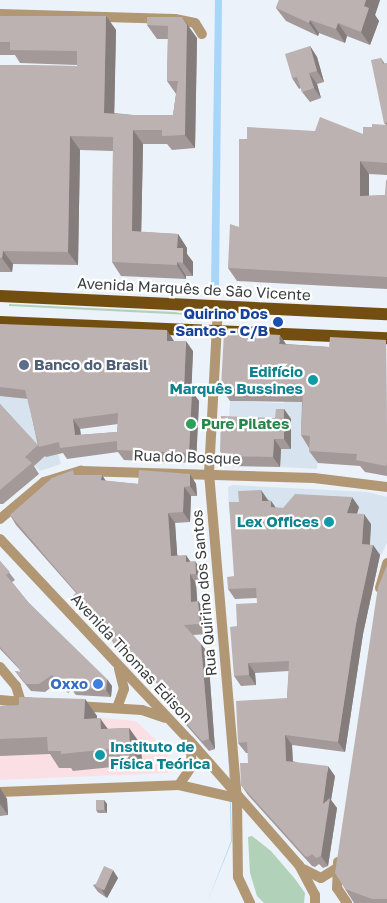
<!DOCTYPE html>
<meta charset="utf-8">
<style>
body{margin:0}
#map{position:relative;width:387px;height:903px;overflow:hidden;background:#ecf2f9;font-family:"Golos Text",sans-serif}
div>[style]{position:absolute}
.built>*{inset:0;background:#d7e4f0}
.education>*{inset:0;background:#fae0e5}
.green>*{inset:0;background:#b2d1b9}
.water>*{inset:0;background:#a7d6f9}
.minor>*{height:10px;margin:-5px;padding:0 5px;transform-origin:5px;border-radius:5px;background:#b29774}
.tertiary>*{height:10px;margin:-5px;padding:0 5px;transform-origin:5px;border-radius:5px;background:#b29774}
.primary>*{height:12px;margin:-6px;padding:0 6px;transform-origin:6px;border-radius:6px;background:#734e11}
.wall>*{inset:0;background:#a29998}
.shaded-wall>*{inset:0;background:#847d7c}
.building>*{inset:0;background:#bcb2b1;transform-origin:0 0}
.dots>*{width:14px;height:14px;translate:-50% -50%;box-sizing:border-box;border:2px solid #fff;border-radius:50%}
span{translate:-50% -50%;white-space:nowrap;text-align:center;line-height:1.15;-webkit-text-stroke:4.5px #fff;paint-order:stroke}
.street-label{font-size:15px;color:#3a3d3f}
.transit-label{font-size:15px;color:#164399;font-weight:700}
.right{translate:-100% -50%;text-align:right}
.service-label{font-size:15px;color:#4e5e75;font-weight:700}
.left{translate:0 -50%;text-align:left}
.culture-label{font-size:15px;color:#0d838f;font-weight:700}
.leisure-label{font-size:15px;color:#27864d;font-weight:700}
.shop-label{font-size:15px;color:#366cbe;font-weight:700}
</style>
<div id="map">
<div class="built">
<i style="clip-path:polygon(0 340px,7px 395px,45px 404px,61px 464px,40px 471px,0 428px)"></i>
<i style="clip-path:polygon(288px 347px,321px 412px,317px 469px,280px 467px,229px 417px,230px 401px,284px 403px)"></i>
<i style="clip-path:polygon(232px 485px,368px 492px,387px 497px,387px 543px,381px 555px,302px 546px,236px 512px,229px 513px,228px 487px)"></i>
</div>
<div class="education">
<i style="clip-path:polygon(0 709px,136px 721px,166px 750px,173px 768px,167px 773px,0 780px)"></i>
</div>
<div class="green">
<i style="clip-path:polygon(9px 304px,175px 312px,190px 315px,9px 306px)"></i>
<i style="clip-path:polygon(252px 836px,271px 851px,295px 879px,305px 893px,304px 903px,264px 903px,257px 896px,250px 873px,248px 837px)"></i>
</div>
<div class="water">
<i style="clip-path:polygon(215px 0,222px 0,219px 290px,216px 290px,208px 470px,228px 707px,232px 841px,207px 903px,231px 841px,227px 707px,207px 470px,216px 290px,211px 289px)"></i>
</div>
<div class="minor">
<i style="left:0;top:14px;width:175px;rotate:1.6deg"></i>
<i style="left:175px;top:19px;width:20px;rotate:11deg"></i>
<i style="left:195px;top:23px;width:13px;rotate:58deg"></i>
<i style="left:0;top:667px;width:25px;rotate:50deg"></i>
<i style="left:16px;top:686px;width:17px;rotate:73deg"></i>
</div>
<div class="tertiary">
<i style="left:218px;top:307px;width:166px;rotate:93.1deg"></i>
<i style="left:209px;top:473px;width:326px;rotate:85.1deg"></i>
<i style="left:237px;top:798px;width:79px;rotate:89.3deg"></i>
<i style="left:238px;top:877px;width:29px;rotate:65deg"></i>
<i style="left:0;top:519px;width:57px;rotate:-40.1deg"></i>
<i style="left:44px;top:482px;width:39px;rotate:-17deg"></i>
<i style="left:81px;top:471px;width:233px;rotate:1.7deg"></i>
<i style="left:314px;top:478px;width:74px;rotate:7deg"></i>
<i style="left:0;top:539px;width:277px;rotate:46.8deg"></i>
<i style="left:190px;top:741px;width:165px;rotate:48.7deg"></i>
<i style="left:299px;top:865px;width:34px;rotate:62deg"></i>
<i style="left:315px;top:895px;width:8px;rotate:90deg"></i>
<i style="left:380px;top:588px;width:26px;rotate:-74deg"></i>
<i style="left:0;top:700px;width:32px;rotate:5deg"></i>
<i style="left:76px;top:706px;width:66px;rotate:3.5deg"></i>
<i style="left:142px;top:710px;width:24px;rotate:19deg"></i>
<i style="left:117px;top:708px;width:20px;rotate:-70deg"></i>
<i style="left:124px;top:689px;width:21px;rotate:-104deg"></i>
<i style="left:179px;top:785px;width:23px;rotate:-56deg"></i>
<i style="left:192px;top:766px;width:22px;rotate:-95deg"></i>
<i style="left:0;top:792px;width:179px;rotate:-2.2deg"></i>
<i style="left:179px;top:785px;width:58px;rotate:12.8deg"></i>
<i style="left:338px;top:862px;width:26px;rotate:92deg"></i>
<i style="left:337px;top:888px;width:18px;rotate:56deg"></i>
<i style="left:303px;top:869px;width:20px;rotate:27deg"></i>
<i style="left:321px;top:878px;width:19px;rotate:-32deg"></i>
</div>
<div class="primary">
<i style="left:0;top:296px;width:387px;rotate:2.7deg"></i>
<i style="left:0;top:322px;width:387px;rotate:2.4deg"></i>
</div>
<div class="wall">
<i style="clip-path:polygon(279px 0,380px 0,375px 15px,379px 21px,370px 45px,347px 36px,345px 43px,319px 33px,318px 36px,286px 21px,276px 8px)"></i>
<i style="clip-path:polygon(0 16px,106px 16px,116px 30px,114px 113px,133px 115px,173px 115px,176px 94px,167px 81px,168px 39px,157px 39px,147px 25px,147px 17px,197px 38px,195px 148px,172px 150px,167px 144px,143px 144px,141px 232px,178px 234px,187px 248px,187px 254px,193px 262px,193px 276px,186px 276px,186px 279px,121px 276px,112px 262px,113px 151px,80px 150px,78px 265px,13px 264px,12px 272px,0 272px,0 65px,77px 66px,77px 65px,20px 63px,15px 55px,0 55px)"></i>
<i style="clip-path:polygon(310px 46px,317px 57px,324px 82px,317px 84px,321px 98px,310px 102px,302px 92px,301px 88px,299px 89px,292px 78px)"></i>
<i style="clip-path:polygon(381px 58px,385px 64px,387px 63px,387px 175px,369px 174px,369px 196px,385px 195px,387px 180px,387px 289px,237px 281px,228px 268px,239px 227px,247px 139px,363px 134px,372px 127px,386px 125px,384px 123px)"></i>
<i style="clip-path:polygon(evenodd,0 324px,174px 341px,193px 351px,191px 391px,199px 401px,196px 463px,124px 460px,118px 452px,67px 459px,63px 453px,46px 457px,45px 456px,34px 466px,39px 474px,3px 504px,0 504px,0 404px,38px 446px,28px 399px,0 396px,0 324px,118px 424px,117px 432px,81px 435px,80px 429px,118px 424px)"></i>
<i style="clip-path:polygon(386px 340px,387px 476px,365px 472px,360px 466px,318px 463px,309px 451px,309px 448px,301px 435px,302px 402px,230px 401px,221px 388px,286px 344px,329px 347px)"></i>
<i style="clip-path:polygon(284px 409px,291px 419px,291px 449px,281px 449px,280px 467px,231px 466px,227px 462px,220px 451px,275px 418px)"></i>
<i style="clip-path:polygon(73px 470px,76px 475px,102px 475px,106px 481px,138px 484px,190px 474px,196px 484px,197px 496px,191px 496px,190px 522px,175px 523px,177px 555px,191px 562px,202px 571px,203px 583px,196px 584px,197px 601px,198px 601px,205px 611px,207px 634px,193px 635px,201px 644px,208px 653px,215px 749px,209px 751px,166px 702px,159px 692px,162px 689px,150px 676px,134px 658px,129px 662px,117px 649px,111px 639px,115px 635px,101px 620px,96px 625px,80px 606px,73px 596px,76px 593px,16px 525px,10px 515px)"></i>
<i style="clip-path:polygon(268px 500px,271px 501px,276px 508px,359px 507px,357px 514px,371px 524px,370px 545px,373px 545px,380px 555px,363px 634px,345px 752px,292px 745px,293px 761px,335px 776px,331px 800px,337px 808px,328px 866px,323px 868px,319px 864px,315px 867px,312px 866px,248px 795px,241px 785px,248px 763px,248px 753px,246px 753px,238px 743px,287px 698px,289px 671px,255px 673px,256px 685px,241px 686px,234px 676px,237px 626px,257px 603px,257px 598px,235px 599px,228px 589px,234px 576px,239px 502px)"></i>
<i style="clip-path:polygon(0 561px,15px 580px,12px 582px,28px 602px,112px 686px,111px 697px,76px 695px,72px 690px,68px 693px,58px 682px,45px 692px,31px 691px,21px 679px,15px 671px,20px 672px,20px 670px,0 649px)"></i>
<i style="clip-path:polygon(387px 565px,387px 903px,354px 903px,345px 889px)"></i>
<i style="clip-path:polygon(85px 699px,97px 716px,97px 718px,108px 729px,129px 728px,141px 745px,142px 764px,73px 771px,71px 768px,59px 768px,50px 754px,0 756px,0 706px,19px 705px)"></i>
<i style="clip-path:polygon(0 788px,7px 799px,8px 815px,0 816px)"></i>
<i style="clip-path:polygon(104px 800px,107px 804px,107px 813px,98px 813px,96px 810px)"></i>
<i style="clip-path:polygon(118px 878px,107px 898px,98px 892px,93px 885px)"></i>
</div>
<div class="shaded-wall">
<i style="clip-path:polygon(366px 0,380px 0,375px 15px,379px 21px,370px 45px,361px 32px,364px 6px)"></i>
<i style="clip-path:polygon(106px 16px,116px 30px,114px 127px,104px 113px)"></i>
<i style="clip-path:polygon(182px 17px,197px 38px,195px 148px,185px 135px)"></i>
<i style="clip-path:polygon(310px 20px,319px 33px,318px 36px,309px 23px)"></i>
<i style="clip-path:polygon(338px 23px,347px 36px,345px 43px,336px 29px)"></i>
<i style="clip-path:polygon(310px 46px,317px 57px,324px 82px,317px 71px)"></i>
<i style="clip-path:polygon(309px 73px,317px 84px,321px 98px,314px 88px)"></i>
<i style="clip-path:polygon(133px 130px,143px 144px,141px 245px,132px 231px)"></i>
<i style="clip-path:polygon(70px 136px,80px 150px,78px 265px,68px 252px)"></i>
<i style="clip-path:polygon(360px 161px,369px 174px,369px 209px,360px 196px)"></i>
<i style="clip-path:polygon(178px 234px,187px 248px,187px 254px,193px 262px,193px 276px,183px 263px,177px 248px)"></i>
<i style="clip-path:polygon(3px 251px,13px 264px,12px 272px,2px 258px)"></i>
<i style="clip-path:polygon(177px 262px,186px 276px,186px 279px,177px 265px)"></i>
<i style="clip-path:polygon(167px 330px,174px 341px,167px 341px)"></i>
<i style="clip-path:polygon(280px 335px,288px 347px,279px 344px)"></i>
<i style="clip-path:polygon(186px 341px,193px 351px,191px 401px,184px 391px)"></i>
<i style="clip-path:polygon(192px 391px,199px 401px,196px 463px,189px 453px)"></i>
<i style="clip-path:polygon(284px 409px,291px 419px,291px 449px,284px 439px)"></i>
<i style="clip-path:polygon(73px 419px,80px 429px,82px 446px,75px 435px)"></i>
<i style="clip-path:polygon(274px 439px,281px 449px,280px 467px,273px 457px)"></i>
<i style="clip-path:polygon(190px 474px,196px 484px,197px 496px,190px 486px)"></i>
<i style="clip-path:polygon(102px 475px,108px 485px,101px 480px)"></i>
<i style="clip-path:polygon(184px 487px,191px 496px,190px 522px,183px 512px)"></i>
<i style="clip-path:polygon(261px 490px,268px 500px,269px 511px,262px 501px)"></i>
<i style="clip-path:polygon(352px 497px,359px 507px,354px 523px,347px 513px)"></i>
<i style="clip-path:polygon(271px 501px,278px 511px,271px 507px)"></i>
<i style="clip-path:polygon(168px 513px,175px 523px,178px 565px,171px 556px)"></i>
<i style="clip-path:polygon(364px 514px,371px 524px,369px 554px,362px 544px)"></i>
<i style="clip-path:polygon(373px 545px,380px 555px,363px 634px,345px 752px,338px 742px,356px 624px)"></i>
<i style="clip-path:polygon(186px 555px,192px 564px,186px 562px)"></i>
<i style="clip-path:polygon(195px 561px,202px 571px,203px 583px,196px 574px)"></i>
<i style="clip-path:polygon(190px 574px,196px 584px,198px 611px,191px 602px)"></i>
<i style="clip-path:polygon(198px 601px,205px 611px,207px 634px,200px 624px)"></i>
<i style="clip-path:polygon(201px 644px,208px 653px,215px 749px,209px 739px)"></i>
<i style="clip-path:polygon(248px 663px,255px 673px,256px 685px,249px 675px)"></i>
<i style="clip-path:polygon(107px 679px,112px 686px,111px 697px,106px 690px)"></i>
<i style="clip-path:polygon(85px 699px,97px 716px,96px 736px,84px 719px)"></i>
<i style="clip-path:polygon(100px 718px,112px 735px,101px 729px)"></i>
<i style="clip-path:polygon(129px 728px,141px 745px,142px 764px,130px 747px)"></i>
<i style="clip-path:polygon(285px 735px,292px 745px,293px 771px,286px 761px)"></i>
<i style="clip-path:polygon(328px 766px,335px 776px,331px 800px,337px 808px,328px 866px,321px 856px,323px 804px)"></i>
<i style="clip-path:polygon(0 788px,7px 799px,8px 815px,0 804px)"></i>
<i style="clip-path:polygon(104px 800px,107px 804px,107px 813px,105px 810px)"></i>
<i style="clip-path:polygon(113px 870px,118px 878px,107px 898px,102px 890px)"></i>
</div>
<div class="building">
<i style="clip-path:polygon(279px 0,366px 0,364px 6px,369px 8px,361px 32px,338px 23px,336px 29px,310px 20px,309px 23px,276px 8px)"></i>
<i style="clip-path:polygon(0 16px,106px 16px,104px 113px,133px 115px,173px 115px,178px 81px,167px 81px,168px 26px,147px 25px,147px 17px,182px 17px,187px 25px,185px 135px,162px 136px,162px 130px,133px 130px,132px 231px,178px 234px,177px 248px,183px 248px,183px 263px,177px 262px,177px 265px,112px 262px,113px 137px,70px 136px,68px 252px,3px 251px,2px 258px,0 258px,0 65px,77px 66px,77px 51px,10px 50px,10px 42px,0 42px)"></i>
<i style="clip-path:polygon(310px 46px,317px 71px,309px 73px,314px 88px,302px 92px,297px 77px,292px 78px,285px 54px)"></i>
<i style="clip-path:polygon(381px 58px,383px 64px,387px 63px,387px 122px,384px 123px,371px 60px)"></i>
<i style="clip-path:polygon(320px 117px,363px 134px,363px 127px,372px 127px,372px 124px,387px 125px,387px 163px,360px 161px,360px 196px,385px 195px,386px 180px,387px 180px,387px 277px,228px 268px,230px 224px,239px 227px,239px 139px,247px 139px,247px 127px,315px 131px)"></i>
<i style="clip-path:polygon(evenodd,0 324px,167px 330px,167px 341px,186px 341px,184px 391px,192px 391px,189px 453px,117px 450px,117px 441px,60px 448px,59px 442px,39px 447px,25px 390px,0 387px,0 324px,118px 413px,117px 432px,75px 435px,73px 419px,118px 413px)"></i>
<i style="clip-path:polygon(224px 332px,280px 335px,279px 344px,329px 347px,330px 337px,386px 340px,387px 462px,386px 466px,356px 460px,357px 454px,309px 451px,310px 436px,301px 435px,303px 390px,221px 388px)"></i>
<i style="clip-path:polygon(0 404px,38px 445px,25px 457px,32px 463px,0 490px)"></i>
<i style="clip-path:polygon(276px 409px,284px 409px,284px 439px,274px 439px,273px 457px,224px 456px,220px 451px,221px 416px,275px 418px)"></i>
<i style="clip-path:polygon(73px 470px,74px 475px,102px 475px,101px 480px,138px 484px,139px 470px,190px 474px,190px 486px,184px 487px,183px 512px,168px 513px,171px 556px,186px 555px,186px 562px,195px 561px,196px 574px,190px 574px,191px 602px,198px 601px,200px 624px,184px 625px,201px 644px,209px 739px,202px 741px,159px 692px,163px 689px,144px 666px,127px 648px,123px 652px,111px 639px,116px 634px,94px 611px,89px 615px,73px 596px,77px 593px,10px 515px,52px 478px)"></i>
<i style="clip-path:polygon(261px 490px,262px 501px,271px 501px,271px 507px,283px 508px,295px 494px,352px 497px,347px 513px,364px 514px,362px 544px,373px 545px,356px 624px,338px 742px,285px 735px,286px 761px,328px 766px,323px 804px,330px 798px,321px 856px,316px 858px,312px 854px,308px 857px,305px 856px,241px 785px,240px 763px,248px 763px,247px 742px,238px 743px,236px 701px,287px 698px,289px 661px,248px 663px,249px 675px,234px 676px,230px 627px,237px 626px,236px 604px,257px 603px,256px 588px,228px 589px,227px 577px,234px 576px,229px 502px,239px 502px,238px 491px)"></i>
<i style="clip-path:polygon(0 561px,10px 572px,6px 575px,28px 602px,107px 679px,106px 690px,71px 687px,66px 682px,62px 686px,52px 675px,39px 684px,26px 684px,15px 671px,20px 672px,19px 668px,0 647px)"></i>
<i style="clip-path:polygon(387px 565px,387px 899px,372px 899px,345px 889px,335px 873px,378px 587px)"></i>
<i style="clip-path:polygon(19px 697px,85px 699px,84px 719px,100px 718px,101px 729px,129px 728px,130px 747px,61px 754px,61px 751px,48px 751px,47px 737px,0 739px,0 706px,19px 705px)"></i>
<i style="left:96px;top:800px;width:8px;height:10px"></i>
<i style="left:104px;top:866px;width:10px;height:22px;rotate:24deg"></i>
</div>
<div class="dots">
<i style="left:278px;top:322px;background:#1a4fb4"></i>
<i style="left:24px;top:365px;background:#5c6f8a"></i>
<i style="left:313px;top:380px;background:#0f9aa8"></i>
<i style="left:191px;top:424px;background:#2e9e5b"></i>
<i style="left:329px;top:522px;background:#0f9aa8"></i>
<i style="left:98px;top:684px;background:#3f7fe0"></i>
<i style="left:100px;top:755px;background:#0f9aa8"></i>
</div>
<div class="street-label">
<span style="left:194px;top:289px;rotate:3deg">Avenida Marquês de São Vicente</span>
<span style="left:187px;top:457px;rotate:2deg">Rua do Bosque</span>
<span style="left:204px;top:593px;rotate:-95deg">Rua Quirino dos Santos</span>
<span style="left:132px;top:658px;rotate:47deg">Avenida Thomas Edison</span>
</div>
<div class="transit-label">
<span class="right" style="left:268px;top:322px">Quirino Dos<br>Santos - C/B</span>
</div>
<div class="service-label">
<span class="left" style="left:34px;top:365px">Banco do Brasil</span>
</div>
<div class="culture-label">
<span class="right" style="left:303px;top:380px">Edifício<br>Marquês Bussines</span>
<span class="right" style="left:319px;top:522px">Lex Offices</span>
<span class="left" style="left:110px;top:755px">Instituto de<br>Física Teórica</span>
</div>
<div class="leisure-label">
<span class="left" style="left:201px;top:424px">Pure Pilates</span>
</div>
<div class="shop-label">
<span class="right" style="left:88px;top:684px">Oxxo</span>
</div>
</div>
